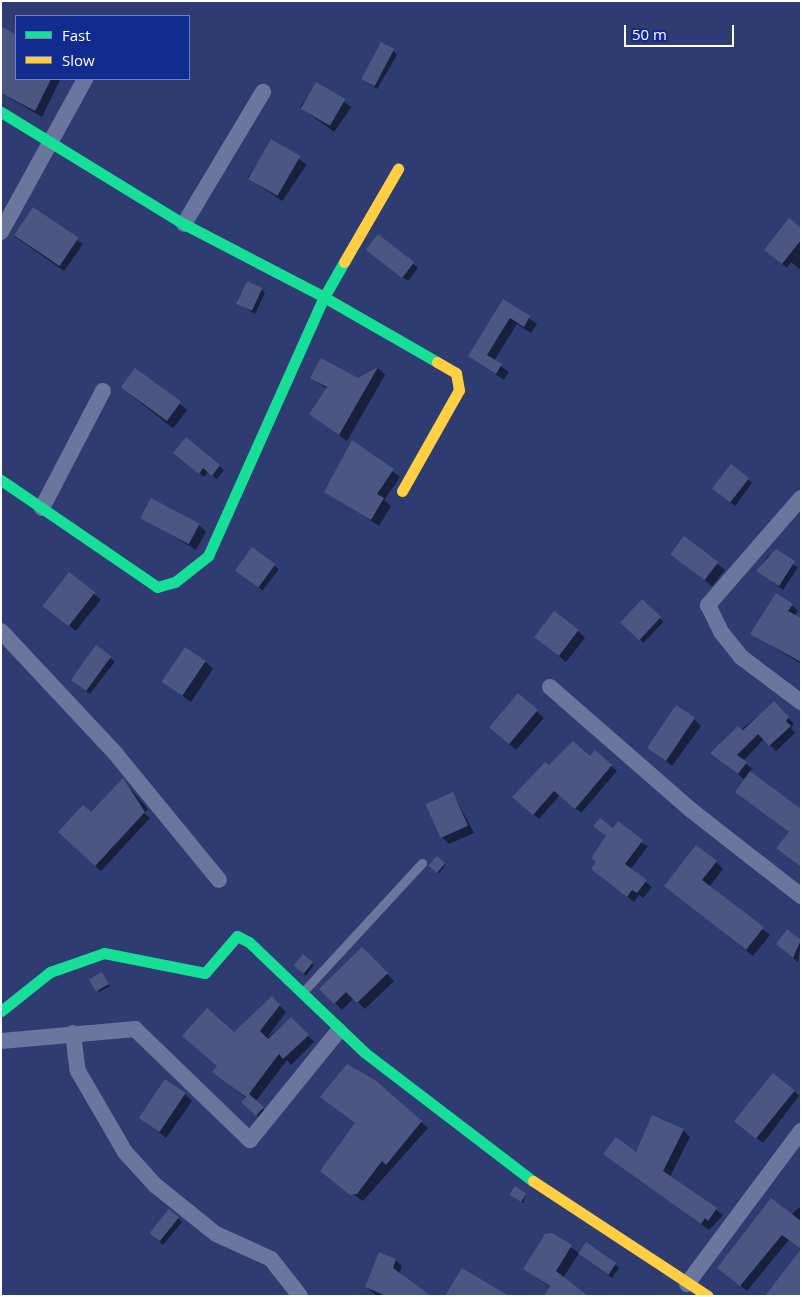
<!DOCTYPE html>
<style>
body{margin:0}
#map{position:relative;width:802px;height:1297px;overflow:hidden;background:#2e3c72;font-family:"Open Sans",sans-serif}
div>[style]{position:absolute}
.shadow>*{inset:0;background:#0007;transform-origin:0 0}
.building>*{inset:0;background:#4b5682;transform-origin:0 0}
.lane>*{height:9px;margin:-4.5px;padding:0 4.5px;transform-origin:4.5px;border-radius:4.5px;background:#6a769d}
.street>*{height:16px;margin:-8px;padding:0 8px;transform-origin:8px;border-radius:8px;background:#6a769d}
.fast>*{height:11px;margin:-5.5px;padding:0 5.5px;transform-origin:5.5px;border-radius:5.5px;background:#16e098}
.slow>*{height:11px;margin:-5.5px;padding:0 5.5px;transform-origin:5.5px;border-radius:5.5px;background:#ffcf43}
span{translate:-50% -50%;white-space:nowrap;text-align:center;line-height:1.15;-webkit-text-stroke:5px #122b8e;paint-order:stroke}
.frame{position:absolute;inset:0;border:2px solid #fff;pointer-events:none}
.legend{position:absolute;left:15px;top:15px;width:175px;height:65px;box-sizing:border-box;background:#122b8e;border:1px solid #7180bb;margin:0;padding:6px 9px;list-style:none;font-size:15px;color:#fff}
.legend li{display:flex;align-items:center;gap:10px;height:25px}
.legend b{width:25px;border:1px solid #7180bb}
.scale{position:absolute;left:624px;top:25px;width:110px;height:22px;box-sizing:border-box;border:2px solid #fff;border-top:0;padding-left:6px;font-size:15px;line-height:18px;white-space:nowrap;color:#fff;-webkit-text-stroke:4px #122b8e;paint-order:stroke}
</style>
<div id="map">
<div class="shadow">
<i style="clip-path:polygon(393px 50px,397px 55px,377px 89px,361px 78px)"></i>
<i style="clip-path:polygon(16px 58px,16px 79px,60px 80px,42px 117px,1px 93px)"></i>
<i style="left:317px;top:83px;width:42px;height:30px;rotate:35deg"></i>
<i style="left:272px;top:141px;width:42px;height:44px;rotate:34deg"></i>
<i style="left:33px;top:209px;width:61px;height:33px;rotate:35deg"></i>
<i style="clip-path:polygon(801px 229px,801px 270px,791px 262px,787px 268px,771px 255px)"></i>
<i style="clip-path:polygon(378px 236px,418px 268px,408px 281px,373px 255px)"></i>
<i style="clip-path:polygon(261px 289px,265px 293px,255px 314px,238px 303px)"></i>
<i style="clip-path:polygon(503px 301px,537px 324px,531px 333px,517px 324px,494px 361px,509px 372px,504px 380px,469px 356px)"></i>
<i style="clip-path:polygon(378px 368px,385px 375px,347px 441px,310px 414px,327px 389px,312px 378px,358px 380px)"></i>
<i style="left:136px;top:370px;width:65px;height:23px;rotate:38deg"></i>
<i style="clip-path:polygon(353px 442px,400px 477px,384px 500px,391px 506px,379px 526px,326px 491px)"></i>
<i style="clip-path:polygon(179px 457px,219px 466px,224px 470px,217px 479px,208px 472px,204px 477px)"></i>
<i style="clip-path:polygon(748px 479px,752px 483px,735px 506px,718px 493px)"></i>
<i style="clip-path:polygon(142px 517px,199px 525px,206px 532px,196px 550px)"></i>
<i style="clip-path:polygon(685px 537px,725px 570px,712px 586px,679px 560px)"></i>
<i style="left:253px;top:549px;width:33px;height:27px;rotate:38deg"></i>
<i style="clip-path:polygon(768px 556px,798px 567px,783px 590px,758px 571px)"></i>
<i style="left:69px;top:574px;width:41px;height:40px;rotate:39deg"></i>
<i style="left:642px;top:601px;width:30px;height:29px;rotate:44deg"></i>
<i style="clip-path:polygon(792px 605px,798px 611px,794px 617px,801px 624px,801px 664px,751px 633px)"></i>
<i style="clip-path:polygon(578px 631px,585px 638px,566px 662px,535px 637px)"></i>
<i style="left:96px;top:647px;width:24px;height:41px;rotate:38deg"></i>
<i style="clip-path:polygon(206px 662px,213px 669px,191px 702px,163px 682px)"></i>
<i style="clip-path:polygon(518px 695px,544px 718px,516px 750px,498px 734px)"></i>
<i style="clip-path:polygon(774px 703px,794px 724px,791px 728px,795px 733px,776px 751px,764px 739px,743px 761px,752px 769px,749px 772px,801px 810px,801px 867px,778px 848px,790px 833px,737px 792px,745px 780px,712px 753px)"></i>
<i style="clip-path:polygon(694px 719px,701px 726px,672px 766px,647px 747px)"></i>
<i style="clip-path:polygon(595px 752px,617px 771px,581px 813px,560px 795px,539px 819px,519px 802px,549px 766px,590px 758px)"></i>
<i style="clip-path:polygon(123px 780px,148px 809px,144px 813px,150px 818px,101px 871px,66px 838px)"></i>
<i style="clip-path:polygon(453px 793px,474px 833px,449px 844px,442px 837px)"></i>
<i style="clip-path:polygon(613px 829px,648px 846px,630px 870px,652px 887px,643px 898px,639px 895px,634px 902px,599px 874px,597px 863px,607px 837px,601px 832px)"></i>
<i style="left:437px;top:858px;width:11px;height:11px;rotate:38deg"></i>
<i style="clip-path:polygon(716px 862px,723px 869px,709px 887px,770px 935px,753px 956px,665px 886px)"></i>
<i style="clip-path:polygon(788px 931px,801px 941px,798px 962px,782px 949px)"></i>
<i style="clip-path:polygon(362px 949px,394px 981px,365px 1009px,354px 998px,342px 1010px,321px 989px)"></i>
<i style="clip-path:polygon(303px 956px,314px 965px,306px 976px,296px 966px)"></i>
<i style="clip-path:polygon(104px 975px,110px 986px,99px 992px,91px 980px)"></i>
<i style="clip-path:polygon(272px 998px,286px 1012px,266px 1039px,291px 1018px,314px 1042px,291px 1065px,287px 1060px,256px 1101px,269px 1115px,263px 1122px,243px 1102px,246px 1098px,214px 1072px,234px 1034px)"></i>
<i style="clip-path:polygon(794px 1091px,799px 1096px,763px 1143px,741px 1126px)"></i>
<i style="clip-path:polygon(185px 1094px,192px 1101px,166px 1138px,140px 1117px)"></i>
<i style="clip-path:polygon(322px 1097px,421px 1122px,428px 1128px,363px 1201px,328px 1177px,356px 1124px)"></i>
<i style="clip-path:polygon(683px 1130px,690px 1137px,670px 1177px,723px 1215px,709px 1230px,605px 1154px,636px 1154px)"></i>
<i style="clip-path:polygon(526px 1195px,523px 1203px,513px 1196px)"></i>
<i style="clip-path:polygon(801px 1206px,801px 1249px,789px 1240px,747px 1291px,725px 1273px)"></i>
<i style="clip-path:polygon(178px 1218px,182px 1222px,163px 1245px,155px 1238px)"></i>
<i style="clip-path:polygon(552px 1234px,579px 1253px,563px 1278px,551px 1288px,525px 1269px)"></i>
<i style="clip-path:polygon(579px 1254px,615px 1264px,619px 1268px,612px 1278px)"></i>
<i style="clip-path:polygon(396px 1260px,402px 1266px,399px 1274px,429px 1296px,377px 1296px,366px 1287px)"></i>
</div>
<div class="building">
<i style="clip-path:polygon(1px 26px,16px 35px,16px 79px,51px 79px,35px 111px,1px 93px)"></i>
<i style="left:381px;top:42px;width:15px;height:42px;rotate:28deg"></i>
<i style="left:316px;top:82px;width:34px;height:31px;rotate:30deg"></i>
<i style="left:271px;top:139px;width:34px;height:46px;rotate:30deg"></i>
<i style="left:33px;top:207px;width:55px;height:34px;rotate:34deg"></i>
<i style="clip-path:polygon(789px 218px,801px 228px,801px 240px,782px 264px,764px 250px)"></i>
<i style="left:378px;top:234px;width:46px;height:20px;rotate:38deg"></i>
<i style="left:247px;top:281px;width:17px;height:25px;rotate:25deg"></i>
<i style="clip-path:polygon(503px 299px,530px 316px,524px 327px,510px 318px,487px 355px,502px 364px,496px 374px,468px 356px)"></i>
<i style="clip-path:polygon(321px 358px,358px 378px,378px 367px,339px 435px,309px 414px,327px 387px,310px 378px)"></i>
<i style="left:135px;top:368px;width:57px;height:24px;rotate:36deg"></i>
<i style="clip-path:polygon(186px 437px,220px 465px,212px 476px,203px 468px,199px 474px,173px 453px)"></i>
<i style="clip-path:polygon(352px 440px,394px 469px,377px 494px,384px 498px,371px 520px,324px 492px)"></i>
<i style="left:731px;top:464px;width:23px;height:31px;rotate:38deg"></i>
<i style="left:151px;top:498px;width:55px;height:23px;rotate:28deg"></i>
<i style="left:684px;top:536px;width:43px;height:23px;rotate:37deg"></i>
<i style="left:252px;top:547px;width:29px;height:29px;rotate:36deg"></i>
<i style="clip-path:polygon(776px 549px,795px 561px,779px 586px,756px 571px)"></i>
<i style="left:69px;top:572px;width:33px;height:43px;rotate:38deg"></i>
<i style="clip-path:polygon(776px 593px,793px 604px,788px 611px,801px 618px,801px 662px,750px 634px)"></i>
<i style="left:642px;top:599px;width:26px;height:32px;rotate:43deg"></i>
<i style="left:554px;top:611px;width:31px;height:33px;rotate:37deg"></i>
<i style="left:96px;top:645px;width:19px;height:43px;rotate:36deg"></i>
<i style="left:185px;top:647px;width:25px;height:42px;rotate:34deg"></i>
<i style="left:518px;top:693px;width:26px;height:45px;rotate:40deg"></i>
<i style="clip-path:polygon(774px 701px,789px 717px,786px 721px,791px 726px,769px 746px,758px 734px,737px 755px,747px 762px,738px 774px,710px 753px,738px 726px,743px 730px)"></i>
<i style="left:676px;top:705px;width:23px;height:52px;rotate:34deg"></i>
<i style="clip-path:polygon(573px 741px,590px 756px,595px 750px,612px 765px,575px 809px,554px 791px,533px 815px,512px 797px,545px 762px,549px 765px)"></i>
<i style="clip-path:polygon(750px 771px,801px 809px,801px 867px,776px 848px,789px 832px,735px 792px)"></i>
<i style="clip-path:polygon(123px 778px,145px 812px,95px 866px,58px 832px,83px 805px,91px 812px)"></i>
<i style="left:453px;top:792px;width:37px;height:30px;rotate:66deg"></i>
<i style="clip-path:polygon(600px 818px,613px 828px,618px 821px,643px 840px,625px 864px,647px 880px,637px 893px,632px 890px,627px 897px,591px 869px,596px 862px,591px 858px,606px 836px,593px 826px)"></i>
<i style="clip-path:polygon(696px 845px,717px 861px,702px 880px,764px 927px,746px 950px,664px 886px)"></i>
<i style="left:437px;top:856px;width:11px;height:13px;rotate:41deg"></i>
<i style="clip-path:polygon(787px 929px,801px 940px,793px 958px,776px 944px)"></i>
<i style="clip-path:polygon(362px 947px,388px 973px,357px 1003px,346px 992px,334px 1004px,319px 989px)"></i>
<i style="left:303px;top:954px;width:13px;height:15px;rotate:39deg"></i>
<i style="left:102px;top:972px;width:14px;height:15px;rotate:60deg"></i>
<i style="clip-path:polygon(272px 996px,280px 1005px,260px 1031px,268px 1039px,291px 1017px,309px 1035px,283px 1059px,279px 1054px,249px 1094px,264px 1107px,256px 1116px,241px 1102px,246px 1097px,212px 1072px,217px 1066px,182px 1036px,207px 1008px,234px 1032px)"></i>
<i style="clip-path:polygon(347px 1064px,375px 1080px,422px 1121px,386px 1165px,382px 1161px,357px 1194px,350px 1195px,320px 1171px,355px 1123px,320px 1097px)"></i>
<i style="left:773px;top:1073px;width:28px;height:62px;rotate:39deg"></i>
<i style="left:165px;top:1079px;width:25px;height:47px;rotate:34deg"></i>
<i style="clip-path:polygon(652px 1115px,684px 1129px,663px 1171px,717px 1208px,708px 1221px,705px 1218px,701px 1224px,603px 1154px,616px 1137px,636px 1152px)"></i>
<i style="left:515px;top:1186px;width:14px;height:10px;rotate:34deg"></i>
<i style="clip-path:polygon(771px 1198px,801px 1221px,801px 1296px,765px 1296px,801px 1249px,782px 1235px,740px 1286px,717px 1268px)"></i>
<i style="left:169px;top:1209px;width:13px;height:31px;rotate:39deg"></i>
<i style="clip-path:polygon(552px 1233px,572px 1245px,556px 1271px,588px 1296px,544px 1296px,550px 1286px,523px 1269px,545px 1234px)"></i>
<i style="left:586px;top:1242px;width:37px;height:14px;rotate:35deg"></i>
<i style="clip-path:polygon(379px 1252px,396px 1259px,393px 1268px,431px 1296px,386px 1296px,365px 1287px)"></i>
<i style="clip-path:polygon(462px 1268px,509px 1296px,445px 1296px)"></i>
</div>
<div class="lane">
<i style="left:302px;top:993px;width:177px;rotate:-47.3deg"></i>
</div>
<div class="street">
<i style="left:184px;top:224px;width:154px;rotate:-59.1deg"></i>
<i style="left:1px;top:232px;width:175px;rotate:-61.2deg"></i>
<i style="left:801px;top:498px;width:142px;rotate:131deg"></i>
<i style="left:708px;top:605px;width:30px;rotate:64deg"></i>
<i style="left:721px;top:632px;width:32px;rotate:51deg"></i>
<i style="left:741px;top:657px;width:75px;rotate:36.9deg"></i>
<i style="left:42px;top:508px;width:132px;rotate:-62.5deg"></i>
<i style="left:1px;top:631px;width:167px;rotate:46.9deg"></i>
<i style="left:115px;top:753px;width:164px;rotate:50.7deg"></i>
<i style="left:550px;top:687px;width:187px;rotate:41.1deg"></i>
<i style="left:691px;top:810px;width:140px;rotate:38deg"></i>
<i style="left:73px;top:1033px;width:38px;rotate:83deg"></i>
<i style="left:78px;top:1071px;width:94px;rotate:59.9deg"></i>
<i style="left:125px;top:1152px;width:45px;rotate:47.7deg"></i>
<i style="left:155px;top:1185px;width:78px;rotate:38.8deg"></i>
<i style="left:216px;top:1234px;width:60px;rotate:24.4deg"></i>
<i style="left:271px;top:1259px;width:47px;rotate:51.9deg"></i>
<i style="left:1px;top:1041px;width:135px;rotate:-5.1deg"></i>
<i style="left:135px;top:1029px;width:160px;rotate:44deg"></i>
<i style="left:250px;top:1140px;width:141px;rotate:-51deg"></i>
<i style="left:687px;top:1284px;width:191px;rotate:-53.3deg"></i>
</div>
<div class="fast">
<i style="left:1px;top:112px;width:215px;rotate:31.5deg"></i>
<i style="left:184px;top:224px;width:158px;rotate:27.5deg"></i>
<i style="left:324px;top:297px;width:40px;rotate:-60.3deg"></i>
<i style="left:1px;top:480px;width:189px;rotate:34.4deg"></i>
<i style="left:157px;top:587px;width:19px;rotate:-16deg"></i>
<i style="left:175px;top:582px;width:42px;rotate:-38.2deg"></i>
<i style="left:208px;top:556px;width:284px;rotate:-65.9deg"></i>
<i style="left:324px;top:297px;width:130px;rotate:29.9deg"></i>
<i style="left:1px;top:1011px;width:63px;rotate:-38.5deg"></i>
<i style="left:50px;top:972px;width:57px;rotate:-19.4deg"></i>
<i style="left:104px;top:953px;width:103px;rotate:11.2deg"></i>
<i style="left:205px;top:973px;width:49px;rotate:-49.1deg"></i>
<i style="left:237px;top:936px;width:13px;rotate:27deg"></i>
<i style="left:249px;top:942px;width:159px;rotate:43.7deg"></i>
<i style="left:364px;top:1052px;width:213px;rotate:37.4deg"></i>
</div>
<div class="slow">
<i style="left:344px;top:262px;width:108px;rotate:-59.9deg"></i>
<i style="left:402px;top:491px;width:116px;rotate:-60.6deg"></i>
<i style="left:459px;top:390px;width:17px;rotate:-100deg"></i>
<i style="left:456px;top:373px;width:22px;rotate:-150deg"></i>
<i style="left:533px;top:1181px;width:209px;rotate:33.3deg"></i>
</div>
<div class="frame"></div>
<ul class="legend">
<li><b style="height:6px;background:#16e098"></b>Fast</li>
<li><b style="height:6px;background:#ffcf43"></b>Slow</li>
</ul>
<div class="scale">50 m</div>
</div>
